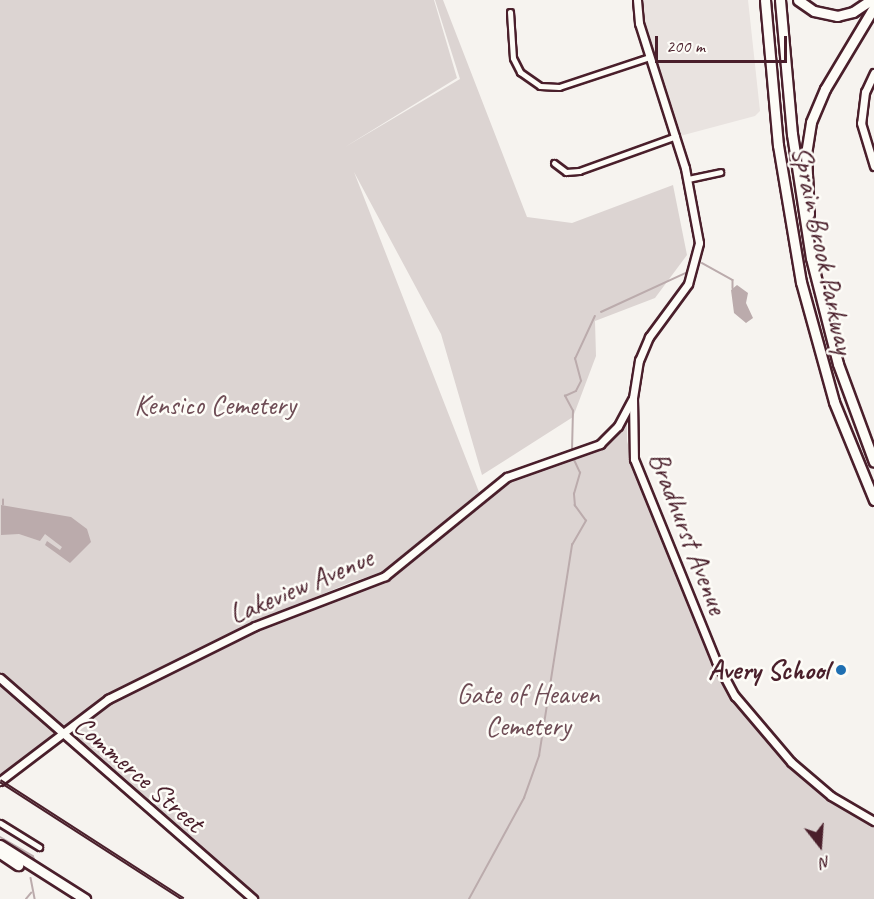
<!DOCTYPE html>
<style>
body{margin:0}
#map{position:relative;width:874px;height:899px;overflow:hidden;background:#f6f3ef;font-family:Caveat,sans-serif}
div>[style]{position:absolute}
.built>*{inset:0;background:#e9e3e0}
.green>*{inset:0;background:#dcd4d2}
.water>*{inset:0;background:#bbabac}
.stream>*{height:1.5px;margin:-0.75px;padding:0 0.75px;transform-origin:0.75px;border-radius:0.75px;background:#bbabac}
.roads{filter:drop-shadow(2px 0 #4a1f2b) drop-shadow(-2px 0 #4a1f2b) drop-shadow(0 2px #4a1f2b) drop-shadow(0 -2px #4a1f2b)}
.street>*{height:5px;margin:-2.5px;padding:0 2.5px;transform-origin:2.5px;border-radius:2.5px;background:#fdfcf7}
.secondary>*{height:7px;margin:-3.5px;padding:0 3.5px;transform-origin:3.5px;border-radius:3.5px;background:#fdfcf7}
.highway>*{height:9px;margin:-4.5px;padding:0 4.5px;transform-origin:4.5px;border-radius:4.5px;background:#fdfcf7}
.rail>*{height:4px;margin-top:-2px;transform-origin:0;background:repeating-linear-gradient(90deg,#fdfcf7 0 4.5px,#4a1f2b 0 9px);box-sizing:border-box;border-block:2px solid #4a1f2b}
.dots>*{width:16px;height:16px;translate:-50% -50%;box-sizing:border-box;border:3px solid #fdfcf7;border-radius:50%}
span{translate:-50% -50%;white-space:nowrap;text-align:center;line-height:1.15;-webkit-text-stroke:5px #fdfcf7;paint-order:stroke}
.street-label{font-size:28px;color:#4a1f2b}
.park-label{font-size:28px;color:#6e4c55}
.poi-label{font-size:28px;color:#4a1f2b;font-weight:700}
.right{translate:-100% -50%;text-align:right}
.north{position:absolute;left:790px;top:815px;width:60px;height:60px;-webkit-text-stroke:4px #fdfcf7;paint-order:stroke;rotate:163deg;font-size:16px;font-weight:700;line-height:24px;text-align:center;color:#4a1f2b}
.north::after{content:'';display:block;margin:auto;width:21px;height:27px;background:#4a1f2b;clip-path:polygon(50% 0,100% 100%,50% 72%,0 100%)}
.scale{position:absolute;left:655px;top:36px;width:132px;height:27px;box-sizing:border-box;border:3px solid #4a1f2b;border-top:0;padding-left:8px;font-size:18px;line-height:21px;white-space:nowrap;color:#4a1f2b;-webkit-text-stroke:4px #fdfcf7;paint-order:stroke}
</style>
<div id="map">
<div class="built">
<i style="clip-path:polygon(748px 0,760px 111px,755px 116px,680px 136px,645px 28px,642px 0)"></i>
</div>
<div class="green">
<i style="clip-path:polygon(0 0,434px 0,457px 78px,345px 147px,460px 79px,435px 0,443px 0,527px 217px,572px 223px,673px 185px,687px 255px,655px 298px,595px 321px,596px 356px,573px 417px,482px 475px,441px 334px,354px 172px,479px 492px,385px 572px,351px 582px,217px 639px,91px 706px,3px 776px,0 773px)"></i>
<i style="clip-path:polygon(627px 412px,627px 441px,636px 473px,714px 664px,741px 712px,771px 747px,821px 792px,874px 824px,874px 899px,256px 899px,66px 732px,108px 702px,245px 634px,352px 592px,361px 592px,390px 577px,505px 481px,598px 448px)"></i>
</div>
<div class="water">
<i style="clip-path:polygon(737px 285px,748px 293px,746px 303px,753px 318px,746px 323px,734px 313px,731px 290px)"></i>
<i style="clip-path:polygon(1px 505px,71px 517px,87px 529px,91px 542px,70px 563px,45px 545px,47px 541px,60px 550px,62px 547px,45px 534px,40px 541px,19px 534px,1px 535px)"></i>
</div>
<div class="stream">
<i style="left:702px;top:263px;width:35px;rotate:29deg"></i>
<i style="left:733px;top:280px;width:8px;rotate:90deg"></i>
<i style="left:601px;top:312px;width:96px;rotate:-24.7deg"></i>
<i style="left:572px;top:451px;width:40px;rotate:-88.6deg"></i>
<i style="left:573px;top:411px;width:17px;rotate:-118deg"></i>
<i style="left:565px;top:396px;width:12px;rotate:-24deg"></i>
<i style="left:576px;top:391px;width:11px;rotate:-63deg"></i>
<i style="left:581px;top:381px;width:23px;rotate:-105deg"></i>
<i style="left:575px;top:359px;width:47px;rotate:-65.1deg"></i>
<i style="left:3px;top:505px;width:5px;rotate:-90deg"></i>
<i style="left:0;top:837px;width:38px;rotate:30deg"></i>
<i style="left:33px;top:856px;width:11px;rotate:63deg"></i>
<i style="left:31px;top:878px;width:21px;rotate:79deg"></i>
<i style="left:26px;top:899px;width:8px;rotate:-50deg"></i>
<i style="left:469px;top:899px;width:115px;rotate:-61.4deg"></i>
<i style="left:524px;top:798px;width:45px;rotate:-70.3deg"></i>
<i style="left:539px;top:756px;width:214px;rotate:-81.1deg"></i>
<i style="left:572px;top:545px;width:28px;rotate:-60deg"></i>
<i style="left:586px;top:521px;width:19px;rotate:-126deg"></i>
<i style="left:575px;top:506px;width:12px;rotate:-95deg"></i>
<i style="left:574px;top:494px;width:22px;rotate:-74deg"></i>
<i style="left:580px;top:473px;width:17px;rotate:-115deg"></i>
</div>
<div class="roads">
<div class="street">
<i style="left:510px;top:12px;width:46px;rotate:86.3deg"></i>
<i style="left:513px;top:58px;width:16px;rotate:63deg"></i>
<i style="left:520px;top:72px;width:24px;rotate:35deg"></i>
<i style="left:540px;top:86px;width:19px;rotate:3deg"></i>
<i style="left:559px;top:87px;width:95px;rotate:-18.4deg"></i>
<i style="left:554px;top:163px;width:15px;rotate:37deg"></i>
<i style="left:566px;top:172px;width:13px;rotate:-4deg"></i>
<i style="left:579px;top:171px;width:103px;rotate:-19.8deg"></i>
<i style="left:688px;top:179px;width:33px;rotate:-12deg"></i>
<i style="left:0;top:823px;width:46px;rotate:31.6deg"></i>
</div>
<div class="secondary">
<i style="left:637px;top:0;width:23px;rotate:85deg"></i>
<i style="left:639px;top:23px;width:152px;rotate:72.4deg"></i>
<i style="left:685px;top:168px;width:76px;rotate:79.4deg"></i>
<i style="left:699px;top:243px;width:42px;rotate:105deg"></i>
<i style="left:688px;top:284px;width:66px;rotate:126.3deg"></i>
<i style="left:649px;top:337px;width:25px;rotate:113deg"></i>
<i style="left:639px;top:360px;width:38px;rotate:99deg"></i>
<i style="left:633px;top:398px;width:61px;rotate:89.1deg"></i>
<i style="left:634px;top:459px;width:218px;rotate:67.9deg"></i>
<i style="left:716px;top:661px;width:40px;rotate:62deg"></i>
<i style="left:735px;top:696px;width:87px;rotate:49.7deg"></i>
<i style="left:791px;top:762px;width:52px;rotate:40.4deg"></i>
<i style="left:831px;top:796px;width:50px;rotate:30.2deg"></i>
<i style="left:874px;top:73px;width:21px;rotate:115deg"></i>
<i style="left:865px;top:92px;width:31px;rotate:97deg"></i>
<i style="left:861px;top:123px;width:45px;rotate:73.2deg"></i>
<i style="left:0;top:678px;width:336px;rotate:41.1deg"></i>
<i style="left:0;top:781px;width:136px;rotate:-37.2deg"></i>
<i style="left:108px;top:699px;width:164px;rotate:-26.4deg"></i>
<i style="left:255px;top:626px;width:139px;rotate:-21deg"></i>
<i style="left:385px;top:576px;width:157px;rotate:-39.1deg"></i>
<i style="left:507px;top:477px;width:99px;rotate:-19.5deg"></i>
<i style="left:600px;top:444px;width:25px;rotate:-45deg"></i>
<i style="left:618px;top:426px;width:30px;rotate:-62deg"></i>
</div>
<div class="highway">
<i style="left:765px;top:0;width:146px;rotate:84.9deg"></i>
<i style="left:778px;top:145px;width:139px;rotate:80.5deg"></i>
<i style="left:801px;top:282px;width:124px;rotate:74.6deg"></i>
<i style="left:834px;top:402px;width:106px;rotate:67.8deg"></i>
<i style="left:780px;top:0;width:135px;rotate:84.9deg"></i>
<i style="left:792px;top:134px;width:125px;rotate:81.3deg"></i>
<i style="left:811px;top:258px;width:109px;rotate:75.7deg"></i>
<i style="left:838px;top:364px;width:104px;rotate:69.8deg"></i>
<i style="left:798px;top:0;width:19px;rotate:35deg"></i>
<i style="left:814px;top:11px;width:24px;rotate:12deg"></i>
<i style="left:837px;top:16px;width:16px;rotate:-14deg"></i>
<i style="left:853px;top:12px;width:22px;rotate:-34deg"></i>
<i style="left:809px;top:214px;width:60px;rotate:-92.9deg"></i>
<i style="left:806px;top:154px;width:32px;rotate:-81deg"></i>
<i style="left:811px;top:122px;width:36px;rotate:-67deg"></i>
<i style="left:825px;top:89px;width:96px;rotate:-59.1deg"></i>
<i style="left:0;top:845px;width:101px;rotate:32.4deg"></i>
<i style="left:0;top:853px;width:22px;rotate:34deg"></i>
</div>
</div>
<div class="rail">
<i style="left:0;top:781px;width:218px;rotate:32.8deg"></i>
</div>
<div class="dots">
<i style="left:841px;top:670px;background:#1f6fb2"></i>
</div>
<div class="street-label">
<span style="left:823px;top:250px;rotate:78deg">Sprain Brook Parkway</span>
<span style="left:688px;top:533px;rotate:69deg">Bradhurst Avenue</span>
<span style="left:301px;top:586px;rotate:-23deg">Lakeview Avenue</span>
<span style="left:139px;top:774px;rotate:41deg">Commerce Street</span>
</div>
<div class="park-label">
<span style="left:215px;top:405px">Kensico Cemetery</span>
<span style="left:528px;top:710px">Gate of Heaven<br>Cemetery</span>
</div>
<div class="poi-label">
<span class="right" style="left:829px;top:670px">Avery School</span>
</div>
<div class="north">N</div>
<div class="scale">200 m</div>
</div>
